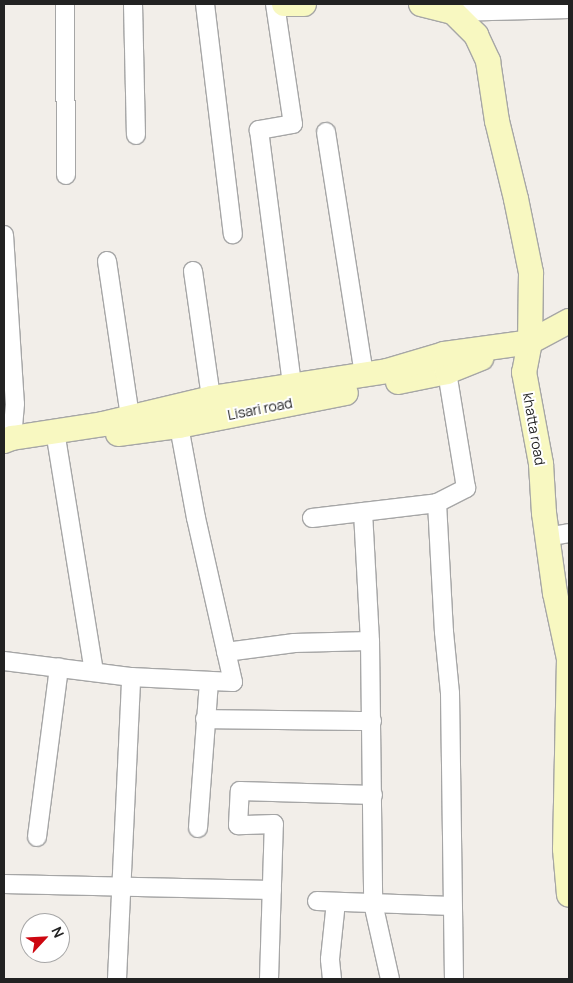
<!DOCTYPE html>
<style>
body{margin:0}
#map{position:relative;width:573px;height:983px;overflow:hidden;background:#f2eee9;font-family:Manrope,sans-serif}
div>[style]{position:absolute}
.roads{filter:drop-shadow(1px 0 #a6a6a6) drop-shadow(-1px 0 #a6a6a6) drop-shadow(0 1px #a6a6a6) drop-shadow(0 -1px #a6a6a6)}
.street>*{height:18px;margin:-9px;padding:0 9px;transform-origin:9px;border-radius:9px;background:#fff}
.secondary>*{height:24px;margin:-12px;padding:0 12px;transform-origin:12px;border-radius:12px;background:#f8f8c1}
span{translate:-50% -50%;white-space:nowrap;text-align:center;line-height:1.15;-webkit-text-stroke:4px #fff;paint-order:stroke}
.street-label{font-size:14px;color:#222}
.frame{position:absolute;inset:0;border:5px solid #222;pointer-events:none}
.north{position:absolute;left:20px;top:913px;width:50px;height:50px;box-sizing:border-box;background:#fff;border:1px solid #a7a7a7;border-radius:50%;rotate:65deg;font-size:14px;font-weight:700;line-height:20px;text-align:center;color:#222}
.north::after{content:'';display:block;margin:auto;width:18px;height:22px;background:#cd0710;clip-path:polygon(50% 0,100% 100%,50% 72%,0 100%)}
</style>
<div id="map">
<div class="roads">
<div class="street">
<i style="left:65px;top:4px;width:171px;rotate:89.7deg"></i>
<i style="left:133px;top:4px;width:131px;rotate:88.7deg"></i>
<i style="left:205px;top:4px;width:232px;rotate:83.1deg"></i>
<i style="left:275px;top:4px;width:121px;rotate:81.5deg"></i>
<i style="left:293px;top:124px;width:35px;rotate:170deg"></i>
<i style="left:259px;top:130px;width:257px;rotate:82.6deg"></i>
<i style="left:453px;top:12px;width:116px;rotate:-1.5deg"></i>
<i style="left:326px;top:132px;width:245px;rotate:81.1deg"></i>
<i style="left:4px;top:235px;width:169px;rotate:86.3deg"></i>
<i style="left:15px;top:404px;width:34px;rotate:95deg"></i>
<i style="left:107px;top:261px;width:158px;rotate:81.6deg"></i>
<i style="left:193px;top:271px;width:128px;rotate:81.9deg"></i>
<i style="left:55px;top:431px;width:243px;rotate:80.8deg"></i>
<i style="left:437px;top:503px;width:33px;rotate:-27deg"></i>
<i style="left:466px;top:488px;width:130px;rotate:-99.3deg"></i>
<i style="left:363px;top:512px;width:129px;rotate:86.9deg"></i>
<i style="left:312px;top:518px;width:126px;rotate:-6.8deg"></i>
<i style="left:437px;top:503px;width:129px;rotate:86.9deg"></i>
<i style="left:444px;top:632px;width:61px;rotate:84.4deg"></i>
<i style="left:450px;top:693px;width:286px;rotate:89.2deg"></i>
<i style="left:547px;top:537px;width:22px;rotate:-10deg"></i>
<i style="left:226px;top:652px;width:69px;rotate:-7.5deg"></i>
<i style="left:294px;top:643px;width:76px;rotate:-1.5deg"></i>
<i style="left:370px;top:641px;width:262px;rotate:89.3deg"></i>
<i style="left:373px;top:903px;width:78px;rotate:77.4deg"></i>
<i style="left:4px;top:661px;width:128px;rotate:7.2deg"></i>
<i style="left:205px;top:719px;width:167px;rotate:0.7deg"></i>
<i style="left:198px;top:828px;width:147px;rotate:-85.7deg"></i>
<i style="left:37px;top:837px;width:171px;rotate:-82.6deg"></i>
<i style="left:4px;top:884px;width:268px;rotate:1.3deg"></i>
<i style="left:317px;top:901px;width:135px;rotate:2.1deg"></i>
<i style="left:117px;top:979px;width:302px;rotate:-87.3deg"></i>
<i style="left:131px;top:677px;width:102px;rotate:2.8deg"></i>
<i style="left:233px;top:682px;width:168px;rotate:-102.7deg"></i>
<i style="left:196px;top:518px;width:105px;rotate:-100.5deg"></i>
<i style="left:269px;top:979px;width:155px;rotate:-88.2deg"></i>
<i style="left:274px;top:824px;width:36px;rotate:178deg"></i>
<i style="left:238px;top:825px;width:34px;rotate:-87deg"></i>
<i style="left:240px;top:791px;width:133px;rotate:1.7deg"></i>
<i style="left:332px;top:979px;width:20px;rotate:-96deg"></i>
<i style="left:330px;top:959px;width:57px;rotate:-84deg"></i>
</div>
<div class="secondary">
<i style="left:284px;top:4px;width:20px"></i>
<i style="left:421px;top:4px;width:33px;rotate:14deg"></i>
<i style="left:453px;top:12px;width:33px;rotate:45deg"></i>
<i style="left:476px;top:35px;width:29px;rotate:65deg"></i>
<i style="left:488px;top:61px;width:61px;rotate:81.5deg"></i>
<i style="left:497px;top:121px;width:80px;rotate:76.3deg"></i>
<i style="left:516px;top:199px;width:76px;rotate:78.5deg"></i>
<i style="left:531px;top:273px;width:69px;rotate:90.8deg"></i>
<i style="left:530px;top:342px;width:31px;rotate:101deg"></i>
<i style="left:524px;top:372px;width:94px;rotate:79.5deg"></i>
<i style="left:541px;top:464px;width:49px;rotate:86.5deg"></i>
<i style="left:544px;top:513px;width:81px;rotate:82.2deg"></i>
<i style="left:555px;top:593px;width:67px;rotate:78deg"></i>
<i style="left:569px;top:659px;width:190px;rotate:91.2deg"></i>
<i style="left:565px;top:849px;width:46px;rotate:85deg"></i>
<i style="left:398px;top:382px;width:50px;rotate:-11.5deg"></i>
<i style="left:447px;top:372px;width:37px;rotate:-22deg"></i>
<i style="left:118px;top:434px;width:62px;rotate:-7.5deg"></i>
<i style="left:179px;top:426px;width:170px;rotate:-11.2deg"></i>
<i style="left:4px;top:441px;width:9px;rotate:-21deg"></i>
<i style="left:12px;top:438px;width:92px;rotate:-8.7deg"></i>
<i style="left:103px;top:424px;width:111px;rotate:-13.5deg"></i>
<i style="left:211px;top:398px;width:178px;rotate:-8.7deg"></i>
<i style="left:387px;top:371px;width:59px;rotate:-16.6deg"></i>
<i style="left:444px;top:354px;width:87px;rotate:-7.9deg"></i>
<i style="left:530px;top:342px;width:44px;rotate:-28.3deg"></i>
</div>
</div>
<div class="street-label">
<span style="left:260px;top:409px;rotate:-11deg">Lisari road</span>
<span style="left:534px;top:429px;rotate:80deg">khatta road</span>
</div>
<div class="frame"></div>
<div class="north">N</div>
</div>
